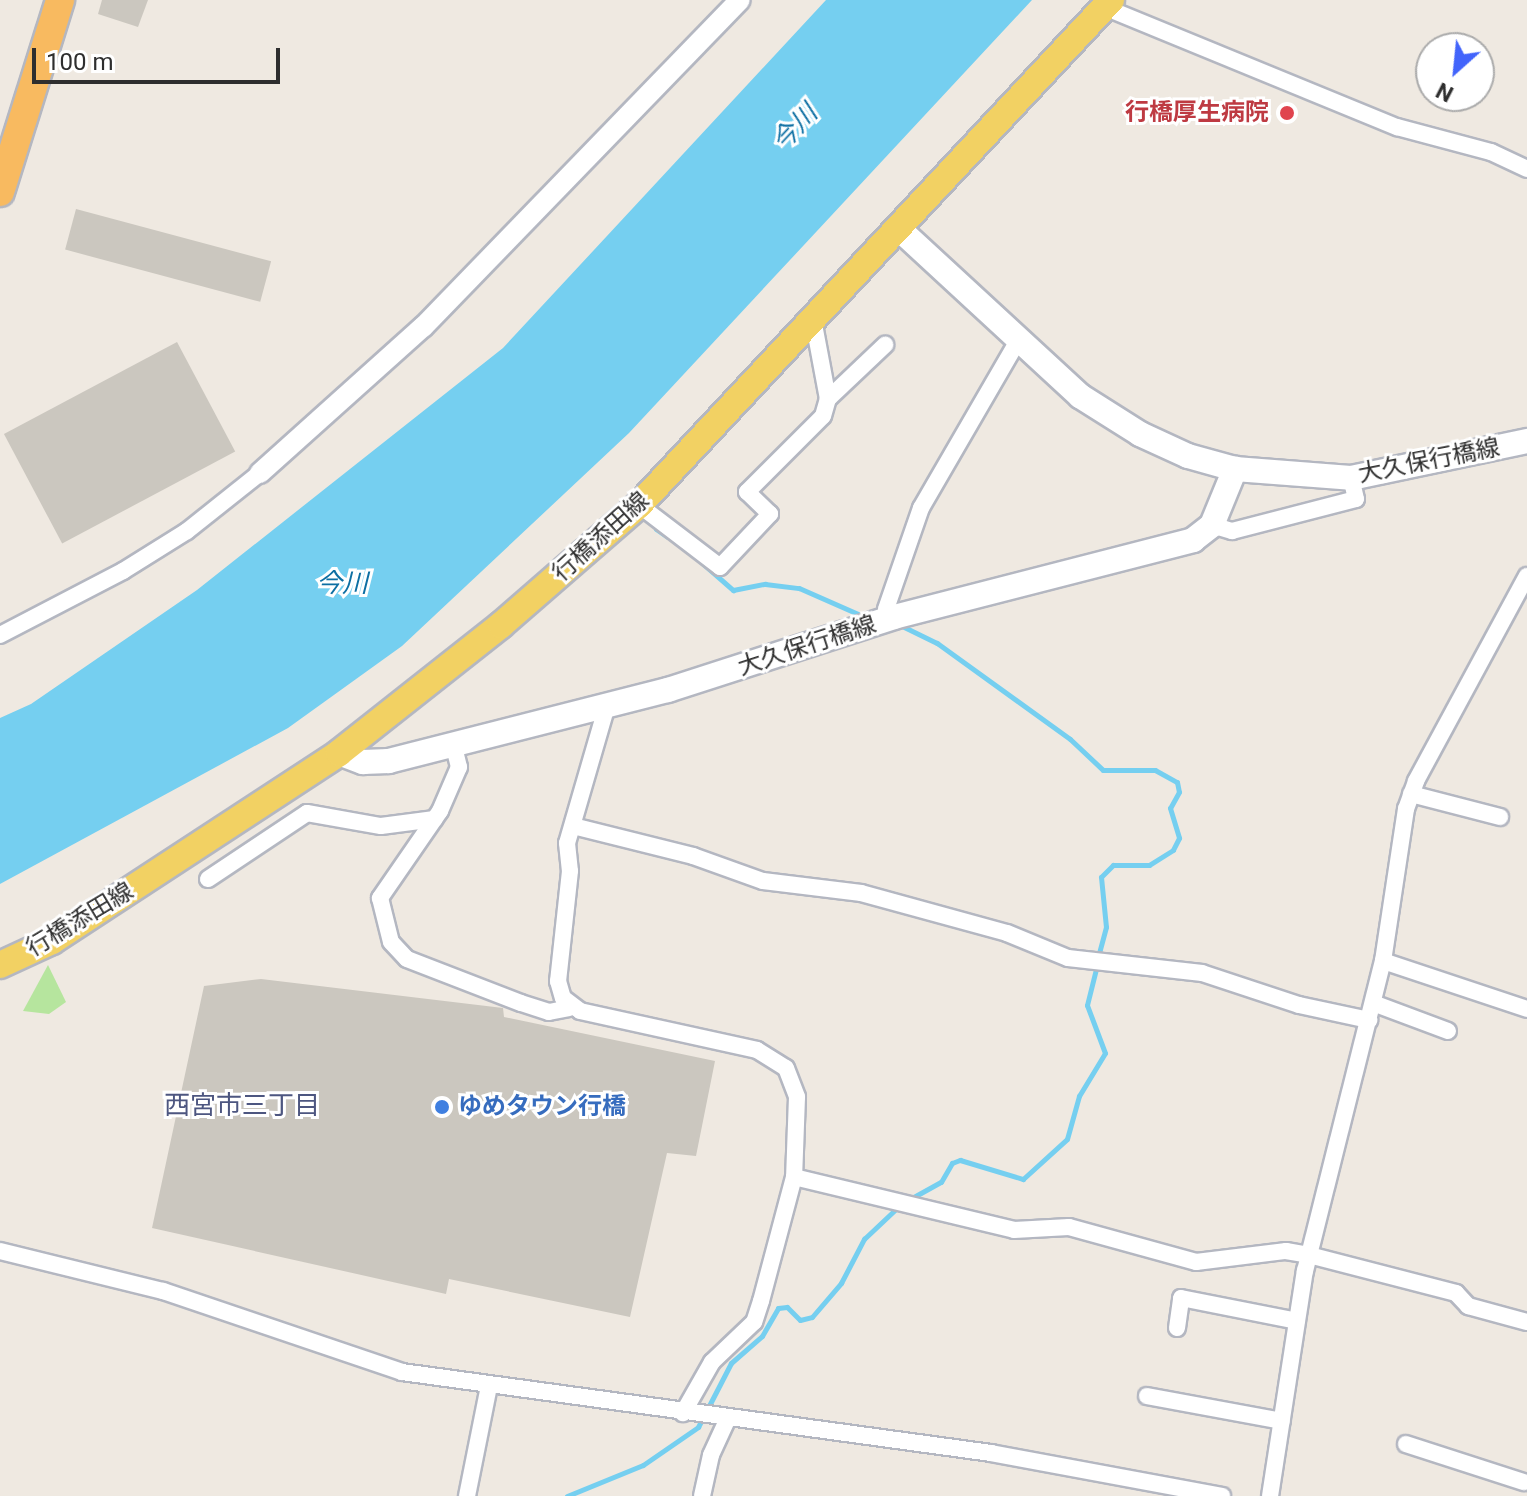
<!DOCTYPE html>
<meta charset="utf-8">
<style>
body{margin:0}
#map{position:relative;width:1527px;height:1496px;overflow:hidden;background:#efe9e1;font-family:Roboto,"Noto Sans JP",sans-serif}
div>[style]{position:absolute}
.green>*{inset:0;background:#b6e59e}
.water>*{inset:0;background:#75cff0}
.stream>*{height:5px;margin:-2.5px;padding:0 2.5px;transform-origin:2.5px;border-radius:2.5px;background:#75cff0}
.building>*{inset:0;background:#cbc7bf;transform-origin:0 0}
.roads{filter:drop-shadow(2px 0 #b4b7c1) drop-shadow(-2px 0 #b4b7c1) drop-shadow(0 2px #b4b7c1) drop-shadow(0 -2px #b4b7c1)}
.minor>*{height:16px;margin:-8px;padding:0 8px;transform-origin:8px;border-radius:8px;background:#fff}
.tertiary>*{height:20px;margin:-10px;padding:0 10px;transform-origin:10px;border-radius:10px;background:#fff}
.secondary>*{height:24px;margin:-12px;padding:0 12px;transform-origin:12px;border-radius:12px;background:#fff}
.primary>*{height:26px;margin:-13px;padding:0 13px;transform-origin:13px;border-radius:13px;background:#f2d163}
.trunk>*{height:28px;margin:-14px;padding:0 14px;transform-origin:14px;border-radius:14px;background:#f8ba60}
.dots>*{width:22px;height:22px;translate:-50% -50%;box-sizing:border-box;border:4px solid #fff;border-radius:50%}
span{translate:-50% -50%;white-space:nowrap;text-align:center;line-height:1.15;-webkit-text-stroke:6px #fff;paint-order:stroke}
.health-label{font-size:24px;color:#be3a42;font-weight:700}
.right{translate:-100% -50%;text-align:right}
.street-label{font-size:24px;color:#2e2e2e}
.shop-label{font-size:24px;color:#366cbe;font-weight:700}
.left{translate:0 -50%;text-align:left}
.water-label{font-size:26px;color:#0d6fa3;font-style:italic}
.neighbourhood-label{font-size:26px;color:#4d5680}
.north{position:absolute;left:1415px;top:32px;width:80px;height:80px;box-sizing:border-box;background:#fff;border:2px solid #ababab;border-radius:50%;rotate:207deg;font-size:22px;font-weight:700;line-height:32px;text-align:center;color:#2e2e2e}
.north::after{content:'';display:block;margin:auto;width:28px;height:36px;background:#4264fb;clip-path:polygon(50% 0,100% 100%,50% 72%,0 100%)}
.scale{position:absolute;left:32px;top:48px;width:248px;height:36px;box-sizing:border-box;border:4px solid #2e2e2e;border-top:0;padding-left:10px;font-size:24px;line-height:28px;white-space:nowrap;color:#2e2e2e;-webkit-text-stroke:6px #fff;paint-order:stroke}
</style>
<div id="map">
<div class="green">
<i style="clip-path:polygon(48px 965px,66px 1002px,49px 1014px,23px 1011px)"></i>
</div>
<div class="water">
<i style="clip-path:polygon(826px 0,1032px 0,629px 433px,402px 646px,288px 728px,0 884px,0 718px,31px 704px,197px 590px,503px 348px)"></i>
</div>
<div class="stream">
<i style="left:656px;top:529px;width:14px;rotate:34deg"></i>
<i style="left:701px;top:562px;width:43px;rotate:41.2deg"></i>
<i style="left:733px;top:590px;width:33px;rotate:-11deg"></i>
<i style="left:765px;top:584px;width:34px;rotate:7deg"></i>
<i style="left:799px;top:588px;width:72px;rotate:23.7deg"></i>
<i style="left:904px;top:627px;width:37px;rotate:26deg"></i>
<i style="left:937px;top:643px;width:164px;rotate:35.8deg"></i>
<i style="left:1070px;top:739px;width:45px;rotate:43.2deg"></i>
<i style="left:1103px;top:770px;width:52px"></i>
<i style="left:1155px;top:770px;width:25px;rotate:29deg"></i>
<i style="left:1177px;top:782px;width:10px;rotate:79deg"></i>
<i style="left:1179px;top:792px;width:18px;rotate:119deg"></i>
<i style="left:1170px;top:808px;width:31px;rotate:73deg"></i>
<i style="left:1179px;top:838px;width:13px;rotate:117deg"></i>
<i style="left:1173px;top:850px;width:28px;rotate:148deg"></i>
<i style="left:1149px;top:865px;width:36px;rotate:180deg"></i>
<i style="left:1113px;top:865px;width:17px;rotate:135deg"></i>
<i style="left:1101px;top:877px;width:50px;rotate:84.3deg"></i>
<i style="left:1106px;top:927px;width:30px;rotate:105deg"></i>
<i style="left:910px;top:1199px;width:35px;rotate:-29deg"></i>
<i style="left:941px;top:1182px;width:22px;rotate:-60deg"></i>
<i style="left:952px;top:1163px;width:9px;rotate:-21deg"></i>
<i style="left:960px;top:1160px;width:66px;rotate:16.8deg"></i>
<i style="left:1023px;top:1179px;width:59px;rotate:-42.3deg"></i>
<i style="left:1067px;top:1139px;width:45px;rotate:-74.4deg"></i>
<i style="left:1079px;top:1096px;width:50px;rotate:-58.8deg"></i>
<i style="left:1105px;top:1053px;width:51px;rotate:-110.6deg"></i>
<i style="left:1087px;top:1005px;width:38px;rotate:-76deg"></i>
<i style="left:567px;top:1496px;width:82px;rotate:-22.2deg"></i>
<i style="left:643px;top:1465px;width:67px;rotate:-34.6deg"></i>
<i style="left:698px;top:1427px;width:72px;rotate:-62.7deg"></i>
<i style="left:731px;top:1363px;width:41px;rotate:-41.1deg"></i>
<i style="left:762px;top:1336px;width:32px;rotate:-60deg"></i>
<i style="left:778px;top:1308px;width:9px;rotate:-6deg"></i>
<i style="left:787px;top:1307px;width:18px;rotate:45deg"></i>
<i style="left:800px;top:1320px;width:12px;rotate:-14deg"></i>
<i style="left:812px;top:1317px;width:45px;rotate:-49.5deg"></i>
<i style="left:841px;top:1283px;width:50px;rotate:-62.4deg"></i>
<i style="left:864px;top:1239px;width:47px;rotate:-43.3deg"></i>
</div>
<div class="building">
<i style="clip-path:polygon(102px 0,148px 0,138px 27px,98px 14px)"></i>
<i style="left:76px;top:209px;width:202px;height:42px;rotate:15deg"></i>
<i style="left:177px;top:342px;width:124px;height:196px;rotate:62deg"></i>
<i style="clip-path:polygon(261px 979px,503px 1008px,504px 1017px,715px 1061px,696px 1156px,667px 1153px,630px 1317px,449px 1279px,446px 1294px,152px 1228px,204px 986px)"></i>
</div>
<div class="roads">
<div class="minor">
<i style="left:1104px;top:7px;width:317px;rotate:22.3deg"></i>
<i style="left:1397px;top:127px;width:97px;rotate:14.9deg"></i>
<i style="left:1491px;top:152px;width:40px;rotate:25deg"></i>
<i style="left:828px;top:399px;width:79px;rotate:-43.5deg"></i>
<i style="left:639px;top:505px;width:102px;rotate:37.4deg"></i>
<i style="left:720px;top:567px;width:73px;rotate:-46.7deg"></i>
<i style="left:770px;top:514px;width:32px;rotate:-136deg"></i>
<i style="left:747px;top:492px;width:107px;rotate:-45deg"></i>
<i style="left:823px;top:416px;width:18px;rotate:-74deg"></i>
<i style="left:828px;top:399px;width:81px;rotate:-100.6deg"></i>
<i style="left:1212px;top:525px;width:21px;rotate:17deg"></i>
<i style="left:1232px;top:531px;width:128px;rotate:-14.5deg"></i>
<i style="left:1356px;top:499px;width:22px;rotate:-103deg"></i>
<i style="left:894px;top:617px;width:11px;rotate:-135deg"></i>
<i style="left:886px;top:609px;width:107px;rotate:-70.9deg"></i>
<i style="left:921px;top:508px;width:193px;rotate:-59.9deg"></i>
<i style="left:0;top:635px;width:139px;rotate:-27.5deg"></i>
<i style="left:123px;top:571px;width:75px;rotate:-32deg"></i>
<i style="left:187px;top:531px;width:93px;rotate:-38.5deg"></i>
<i style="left:608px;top:702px;width:147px;rotate:106.2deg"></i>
<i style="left:567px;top:843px;width:28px;rotate:84deg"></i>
<i style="left:570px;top:871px;width:111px;rotate:96.2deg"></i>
<i style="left:558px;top:981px;width:18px;rotate:74deg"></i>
<i style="left:563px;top:998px;width:21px;rotate:37deg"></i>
<i style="left:580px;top:1011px;width:181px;rotate:12.4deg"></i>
<i style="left:757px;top:1050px;width:34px;rotate:32deg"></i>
<i style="left:786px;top:1068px;width:31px;rotate:69deg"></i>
<i style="left:797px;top:1097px;width:80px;rotate:92.1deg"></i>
<i style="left:794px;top:1177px;width:128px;rotate:104.9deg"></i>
<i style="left:761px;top:1301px;width:22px;rotate:108deg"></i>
<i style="left:754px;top:1322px;width:58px;rotate:136.4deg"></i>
<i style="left:712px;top:1362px;width:59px;rotate:119.6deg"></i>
<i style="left:453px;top:743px;width:25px;rotate:76deg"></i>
<i style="left:459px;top:767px;width:48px;rotate:113.4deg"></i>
<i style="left:440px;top:811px;width:106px;rotate:124.6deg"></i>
<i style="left:380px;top:898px;width:45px;rotate:76deg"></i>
<i style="left:391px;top:942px;width:23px;rotate:47deg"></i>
<i style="left:407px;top:959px;width:122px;rotate:21.1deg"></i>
<i style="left:521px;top:1003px;width:29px;rotate:18deg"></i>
<i style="left:549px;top:1012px;width:20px;rotate:-11deg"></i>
<i style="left:1411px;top:794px;width:92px;rotate:14.5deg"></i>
<i style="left:573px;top:826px;width:124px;rotate:14deg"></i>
<i style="left:693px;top:856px;width:74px;rotate:19.7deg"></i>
<i style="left:763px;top:881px;width:99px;rotate:7deg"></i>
<i style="left:861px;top:893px;width:151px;rotate:15.3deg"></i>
<i style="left:1007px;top:933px;width:66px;rotate:22.3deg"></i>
<i style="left:1068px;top:958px;width:135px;rotate:6.4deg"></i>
<i style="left:1202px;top:973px;width:102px;rotate:18.3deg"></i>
<i style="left:1299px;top:1005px;width:72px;rotate:12.1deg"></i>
<i style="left:208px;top:879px;width:119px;rotate:-33.7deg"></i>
<i style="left:307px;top:813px;width:75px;rotate:10deg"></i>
<i style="left:381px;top:826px;width:54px;rotate:-7.4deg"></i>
<i style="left:1383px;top:961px;width:152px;rotate:18.4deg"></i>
<i style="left:1373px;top:1003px;width:80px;rotate:20.5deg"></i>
<i style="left:794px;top:1177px;width:226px;rotate:13.5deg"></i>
<i style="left:1014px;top:1230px;width:55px;rotate:-3.1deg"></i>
<i style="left:1069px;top:1227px;width:132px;rotate:15.4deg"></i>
<i style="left:1196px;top:1262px;width:91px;rotate:-7deg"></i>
<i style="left:1286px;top:1251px;width:23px;rotate:10deg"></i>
<i style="left:1309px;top:1255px;width:152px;rotate:14.5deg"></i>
<i style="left:1456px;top:1293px;width:18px;rotate:47deg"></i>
<i style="left:1468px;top:1306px;width:61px;rotate:15.2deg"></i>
<i style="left:0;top:1251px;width:168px;rotate:13.8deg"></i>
<i style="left:163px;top:1291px;width:252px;rotate:18.7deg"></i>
<i style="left:402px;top:1372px;width:595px;rotate:7.83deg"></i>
<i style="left:991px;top:1453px;width:235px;rotate:10.5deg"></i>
<i style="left:1177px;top:1328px;width:30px;rotate:-82deg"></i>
<i style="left:1181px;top:1298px;width:118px;rotate:11.2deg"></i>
<i style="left:1147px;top:1396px;width:137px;rotate:10.5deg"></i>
<i style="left:1406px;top:1444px;width:124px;rotate:17.9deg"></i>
<i style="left:467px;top:1496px;width:112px;rotate:-78.7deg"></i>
<i style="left:702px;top:1496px;width:42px;rotate:-77.6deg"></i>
<i style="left:711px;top:1455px;width:41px;rotate:-65.3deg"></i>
<i style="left:1270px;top:1496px;width:228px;rotate:-81.2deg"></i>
<i style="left:1305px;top:1271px;width:320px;rotate:-75.9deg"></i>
<i style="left:1383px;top:961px;width:154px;rotate:-81.4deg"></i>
<i style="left:1406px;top:809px;width:30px;rotate:-70deg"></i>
<i style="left:1416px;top:781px;width:233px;rotate:-61.6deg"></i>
</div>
<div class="tertiary">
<i style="left:260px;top:473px;width:219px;rotate:-41.9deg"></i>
<i style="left:423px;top:327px;width:455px;rotate:-45.9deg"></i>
</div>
<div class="secondary">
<i style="left:898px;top:228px;width:248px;rotate:42.7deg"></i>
<i style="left:1080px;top:396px;width:71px;rotate:32.3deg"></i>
<i style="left:1140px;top:434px;width:53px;rotate:24.6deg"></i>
<i style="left:1188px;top:456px;width:49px;rotate:15.5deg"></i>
<i style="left:1235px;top:469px;width:116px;rotate:4.4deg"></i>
<i style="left:1351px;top:478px;width:180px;rotate:-11.9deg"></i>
<i style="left:339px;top:753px;width:26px;rotate:21deg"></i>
<i style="left:363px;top:762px;width:26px;rotate:-2deg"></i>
<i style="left:389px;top:761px;width:288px;rotate:-14.3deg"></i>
<i style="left:668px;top:690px;width:237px;rotate:-17.9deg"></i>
<i style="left:894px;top:617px;width:309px;rotate:-14.4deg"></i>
<i style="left:1193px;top:540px;width:24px;rotate:-38deg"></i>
<i style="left:1212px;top:525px;width:61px;rotate:-67.7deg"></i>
</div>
<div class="primary">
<i style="left:0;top:965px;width:57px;rotate:-24.8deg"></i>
<i style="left:52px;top:941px;width:343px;rotate:-33.2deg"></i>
<i style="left:339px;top:753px;width:206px;rotate:-38.3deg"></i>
<i style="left:501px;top:625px;width:183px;rotate:-41deg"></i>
<i style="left:639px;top:505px;width:691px;rotate:-46.93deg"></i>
</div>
<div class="trunk">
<i style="left:0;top:192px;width:201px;rotate:-72.6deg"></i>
</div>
</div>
<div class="dots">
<i style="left:1287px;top:113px;background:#e0444e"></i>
<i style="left:442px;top:1107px;background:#3f7fe0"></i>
</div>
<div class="health-label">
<span class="right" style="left:1269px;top:113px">行橋厚生病院</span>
</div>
<div class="street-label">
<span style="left:1429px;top:461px;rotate:-11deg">大久保行橋線</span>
<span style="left:601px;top:537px;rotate:-42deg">行橋添田線</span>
<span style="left:807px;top:646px;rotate:-18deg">大久保行橋線</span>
<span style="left:80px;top:920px;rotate:-31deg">行橋添田線</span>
</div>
<div class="shop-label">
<span class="left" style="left:458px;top:1107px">ゆめタウン行橋</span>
</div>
<div class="water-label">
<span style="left:795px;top:128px;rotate:-47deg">今川</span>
<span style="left:342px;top:584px">今川</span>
</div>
<div class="neighbourhood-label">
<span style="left:242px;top:1106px">西宮市三丁目</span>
</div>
<div class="north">N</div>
<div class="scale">100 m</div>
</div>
